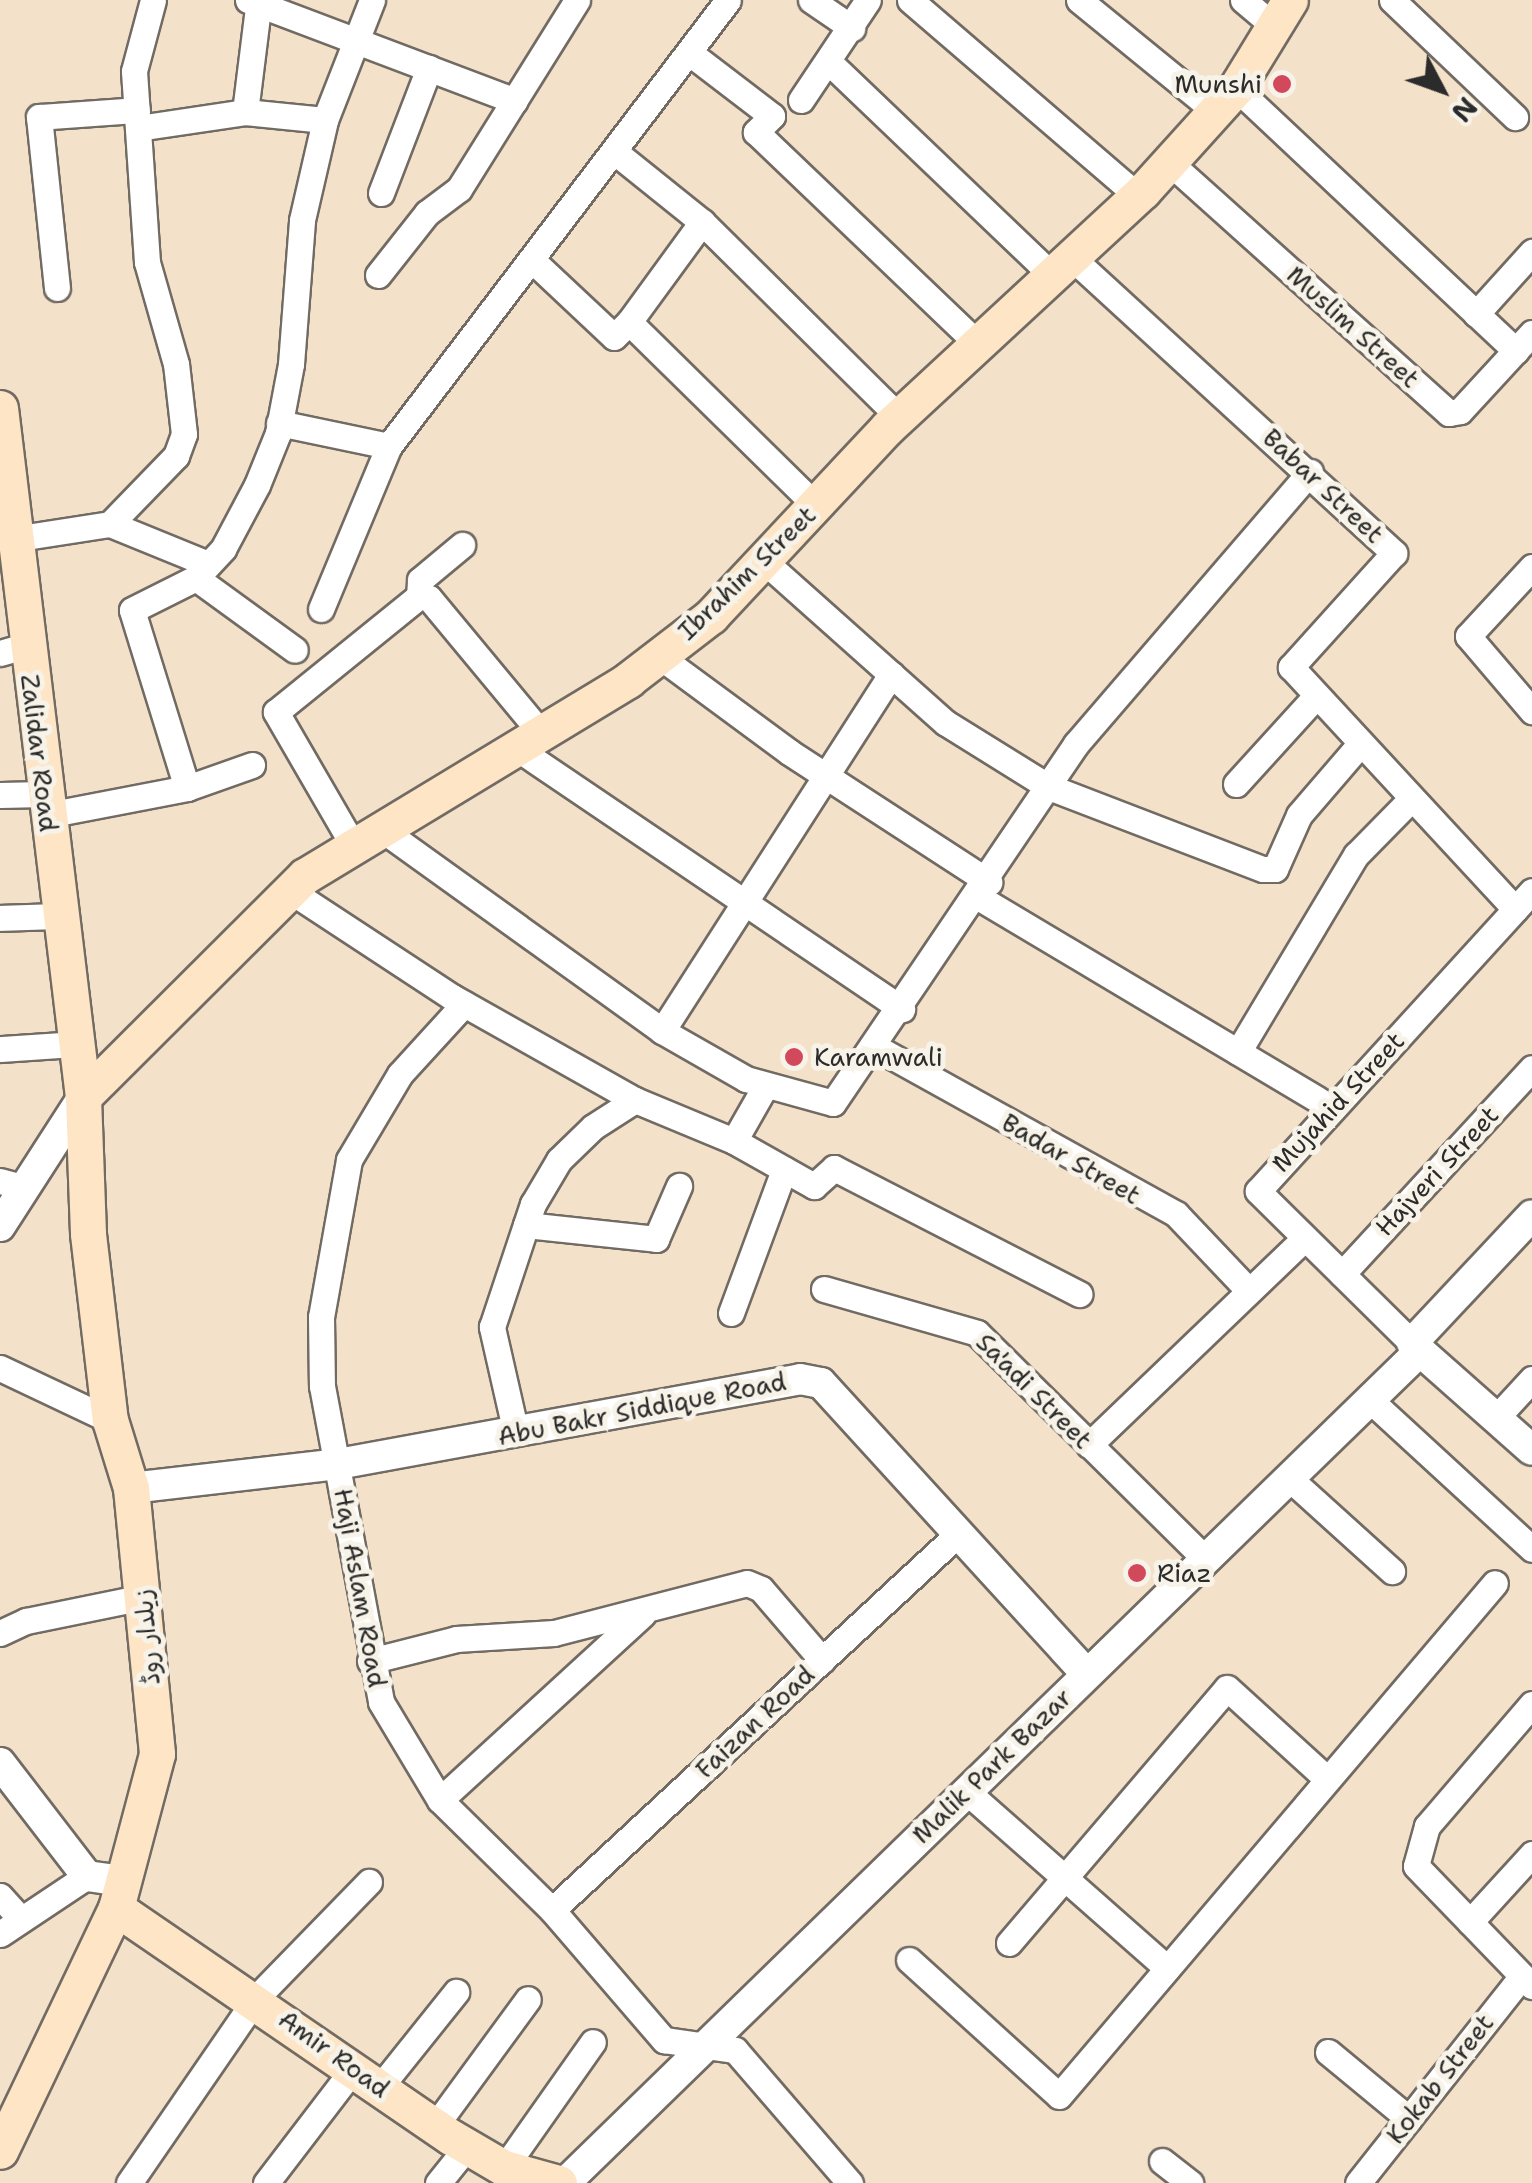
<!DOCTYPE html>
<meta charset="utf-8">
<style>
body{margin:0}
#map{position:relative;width:1532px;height:2183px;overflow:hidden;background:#f4e1ca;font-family:"Shantell Sans","Playpen Sans Arabic",sans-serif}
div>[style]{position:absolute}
.roads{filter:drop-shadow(2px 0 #716b63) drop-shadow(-2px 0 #716b63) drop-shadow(0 2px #716b63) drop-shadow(0 -2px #716b63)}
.minor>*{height:25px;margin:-12.5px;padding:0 12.5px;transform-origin:12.5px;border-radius:12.5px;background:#fff}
.tertiary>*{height:30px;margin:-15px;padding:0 15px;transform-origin:15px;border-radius:15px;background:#fff}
.secondary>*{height:35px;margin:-17.5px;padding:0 17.5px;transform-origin:17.5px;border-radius:17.5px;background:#fde5c5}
.dots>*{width:28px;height:28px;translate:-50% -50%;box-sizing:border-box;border:5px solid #f7f3e8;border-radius:50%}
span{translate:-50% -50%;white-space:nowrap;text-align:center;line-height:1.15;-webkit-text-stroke:10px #f7f3e8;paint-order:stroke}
.poi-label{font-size:25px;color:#2b2b2b}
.right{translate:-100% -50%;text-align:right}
.left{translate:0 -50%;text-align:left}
.street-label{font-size:25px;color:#2b2b2b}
.north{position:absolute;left:1392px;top:40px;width:100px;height:100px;-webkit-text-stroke:8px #f7f3e8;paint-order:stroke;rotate:131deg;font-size:28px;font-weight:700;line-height:40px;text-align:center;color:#2b2b2b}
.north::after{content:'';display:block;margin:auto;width:35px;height:45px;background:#2b2b2b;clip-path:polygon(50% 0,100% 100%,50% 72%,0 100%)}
</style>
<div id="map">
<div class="roads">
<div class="minor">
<i style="left:248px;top:0;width:285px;rotate:20.7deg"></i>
<i style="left:811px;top:0;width:50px;rotate:34.3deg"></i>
<i style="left:910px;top:0;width:301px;rotate:40.7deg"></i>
<i style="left:1079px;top:0;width:176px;rotate:39.2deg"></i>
<i style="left:1243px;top:0;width:40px;rotate:40deg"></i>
<i style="left:1392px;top:0;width:170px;rotate:43.6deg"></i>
<i style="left:691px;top:54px;width:102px;rotate:37.4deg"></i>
<i style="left:772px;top:116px;width:23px;rotate:135deg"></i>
<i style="left:756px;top:132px;width:306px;rotate:43.7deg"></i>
<i style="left:831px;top:64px;width:304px;rotate:43.7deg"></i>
<i style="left:1236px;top:88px;width:384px;rotate:43.2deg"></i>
<i style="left:801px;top:100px;width:120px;rotate:-56.2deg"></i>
<i style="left:245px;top:112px;width:113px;rotate:-82.9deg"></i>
<i style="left:138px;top:128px;width:108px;rotate:-8.5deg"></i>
<i style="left:245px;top:112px;width:80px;rotate:5.7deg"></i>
<i style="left:615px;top:152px;width:112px;rotate:38.8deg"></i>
<i style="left:702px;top:222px;width:277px;rotate:44.7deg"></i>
<i style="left:1169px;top:162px;width:376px;rotate:41.9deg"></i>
<i style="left:1449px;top:413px;width:11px;rotate:-10deg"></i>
<i style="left:1460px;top:411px;width:106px;rotate:-47.3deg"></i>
<i style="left:381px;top:193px;width:134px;rotate:-69deg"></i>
<i style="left:1070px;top:256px;width:440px;rotate:42.5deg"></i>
<i style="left:1394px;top:553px;width:154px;rotate:132.1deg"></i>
<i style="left:1291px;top:667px;width:330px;rotate:47.2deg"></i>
<i style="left:532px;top:260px;width:112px;rotate:43.2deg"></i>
<i style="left:614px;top:337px;width:21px;rotate:-45deg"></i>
<i style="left:629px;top:322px;width:262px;rotate:44.5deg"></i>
<i style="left:378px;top:275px;width:79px;rotate:-51.7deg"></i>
<i style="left:427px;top:213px;width:40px;rotate:-37deg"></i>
<i style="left:459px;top:189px;width:223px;rotate:-58deg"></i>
<i style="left:57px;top:288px;width:172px;rotate:-96deg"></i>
<i style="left:39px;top:117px;width:98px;rotate:-4.1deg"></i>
<i style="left:1476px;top:314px;width:84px;rotate:-47.9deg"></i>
<i style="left:629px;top:322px;width:124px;rotate:-53.9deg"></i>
<i style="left:279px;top:423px;width:112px;rotate:11.8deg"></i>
<i style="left:110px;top:524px;width:95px;rotate:-45.9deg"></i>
<i style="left:176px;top:456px;width:23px;rotate:-70deg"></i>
<i style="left:184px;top:434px;width:70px;rotate:-96.5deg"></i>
<i style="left:176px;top:364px;width:106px;rotate:-105.9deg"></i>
<i style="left:147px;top:262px;width:191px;rotate:-93.9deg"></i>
<i style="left:134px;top:71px;width:73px;rotate:-75deg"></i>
<i style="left:13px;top:539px;width:98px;rotate:-8.8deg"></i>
<i style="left:110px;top:524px;width:106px;rotate:22.2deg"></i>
<i style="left:765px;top:562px;width:242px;rotate:41.7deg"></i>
<i style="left:946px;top:723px;width:121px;rotate:31.9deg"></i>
<i style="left:1049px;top:787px;width:229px;rotate:21deg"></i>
<i style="left:1263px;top:869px;width:12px"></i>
<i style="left:1275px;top:869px;width:59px;rotate:-66deg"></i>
<i style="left:1299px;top:815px;width:94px;rotate:-49.3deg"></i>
<i style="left:1532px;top:567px;width:94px;rotate:132.8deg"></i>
<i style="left:1468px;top:636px;width:99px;rotate:49.5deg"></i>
<i style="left:196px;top:578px;width:122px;rotate:36deg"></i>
<i style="left:419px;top:596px;width:10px;rotate:11deg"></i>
<i style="left:429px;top:598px;width:177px;rotate:50.3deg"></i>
<i style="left:321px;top:609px;width:177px;rotate:-67.4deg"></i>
<i style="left:389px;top:446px;width:560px;rotate:-52.76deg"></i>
<i style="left:0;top:653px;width:26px;rotate:-16deg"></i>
<i style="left:659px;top:656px;width:162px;rotate:36.4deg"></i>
<i style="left:789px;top:752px;width:239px;rotate:33deg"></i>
<i style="left:518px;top:749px;width:464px;rotate:34.1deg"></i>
<i style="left:1236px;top:784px;width:119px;rotate:-47.7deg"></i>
<i style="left:187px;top:788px;width:69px;rotate:-19.5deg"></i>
<i style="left:0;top:795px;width:44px;rotate:-1.3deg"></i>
<i style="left:47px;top:815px;width:143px;rotate:-10.9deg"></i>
<i style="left:187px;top:788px;width:186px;rotate:-107.2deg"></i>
<i style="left:132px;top:610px;width:72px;rotate:-26.6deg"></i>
<i style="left:196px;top:578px;width:40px;rotate:-47deg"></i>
<i style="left:223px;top:549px;width:72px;rotate:-62deg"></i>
<i style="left:257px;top:485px;width:56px;rotate:-68deg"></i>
<i style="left:278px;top:433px;width:70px;rotate:-79.3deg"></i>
<i style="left:291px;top:364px;width:144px;rotate:-85.6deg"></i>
<i style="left:302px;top:220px;width:103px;rotate:-77deg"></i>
<i style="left:325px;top:120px;width:129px;rotate:-68.6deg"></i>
<i style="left:380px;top:828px;width:347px;rotate:35.7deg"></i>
<i style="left:662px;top:1031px;width:97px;rotate:29.7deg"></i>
<i style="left:746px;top:1079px;width:90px;rotate:15.4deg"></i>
<i style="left:833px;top:1103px;width:434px;rotate:-55.9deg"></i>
<i style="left:1076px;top:744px;width:359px;rotate:-49.3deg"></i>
<i style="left:353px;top:845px;width:154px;rotate:-120.1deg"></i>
<i style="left:276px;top:712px;width:184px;rotate:-39deg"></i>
<i style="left:419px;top:596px;width:16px;rotate:-86deg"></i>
<i style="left:420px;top:580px;width:55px;rotate:-39.8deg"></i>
<i style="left:289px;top:890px;width:195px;rotate:33.3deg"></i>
<i style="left:452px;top:997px;width:210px;rotate:29.4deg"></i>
<i style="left:635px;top:1100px;width:107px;rotate:22.5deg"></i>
<i style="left:734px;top:1141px;width:64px;rotate:-60.3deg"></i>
<i style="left:978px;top:897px;width:413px;rotate:30.8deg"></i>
<i style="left:0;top:918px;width:60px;rotate:-1.9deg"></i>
<i style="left:464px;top:1004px;width:95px;rotate:132.4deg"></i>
<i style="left:400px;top:1074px;width:100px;rotate:120.7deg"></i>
<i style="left:349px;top:1160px;width:159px;rotate:100.1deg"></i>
<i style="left:321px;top:1317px;width:69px;rotate:89.2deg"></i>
<i style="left:322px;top:1386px;width:321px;rotate:79.4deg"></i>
<i style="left:381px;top:1702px;width:114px;rotate:59deg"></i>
<i style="left:440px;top:1800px;width:157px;rotate:44.5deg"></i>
<i style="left:552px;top:1910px;width:172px;rotate:49.3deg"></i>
<i style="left:664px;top:2040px;width:72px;rotate:8deg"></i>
<i style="left:735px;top:2050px;width:176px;rotate:49.2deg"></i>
<i style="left:662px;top:1031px;width:424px;rotate:-57.3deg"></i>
<i style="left:875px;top:1047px;width:344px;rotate:29deg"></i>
<i style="left:1176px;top:1214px;width:106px;rotate:46.5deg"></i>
<i style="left:0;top:1049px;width:76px;rotate:-3.8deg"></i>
<i style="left:1238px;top:1052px;width:230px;rotate:-59.1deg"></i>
<i style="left:1356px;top:855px;width:78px;rotate:-45.5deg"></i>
<i style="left:734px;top:1141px;width:92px;rotate:29.4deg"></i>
<i style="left:814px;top:1186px;width:27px;rotate:-42deg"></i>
<i style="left:834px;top:1168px;width:276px;rotate:27.2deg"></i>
<i style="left:0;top:1181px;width:24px;rotate:15deg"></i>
<i style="left:526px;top:1225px;width:131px;rotate:6.1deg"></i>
<i style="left:656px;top:1239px;width:58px;rotate:-66.5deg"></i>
<i style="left:1342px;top:1274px;width:280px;rotate:-47.3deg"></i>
<i style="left:824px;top:1289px;width:159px;rotate:16deg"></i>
<i style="left:977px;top:1333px;width:321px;rotate:44.7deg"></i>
<i style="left:731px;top:1313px;width:153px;rotate:-69.7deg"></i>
<i style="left:1420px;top:1351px;width:228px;rotate:-135.4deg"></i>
<i style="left:1258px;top:1191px;width:406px;rotate:-47.6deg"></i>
<i style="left:0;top:1368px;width:122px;rotate:25.3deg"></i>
<i style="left:1370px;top:1400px;width:220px;rotate:42.6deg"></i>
<i style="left:1496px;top:1418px;width:53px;rotate:-47.3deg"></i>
<i style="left:516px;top:1433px;width:109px;rotate:-102.8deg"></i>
<i style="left:492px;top:1327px;width:130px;rotate:-71.6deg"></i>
<i style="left:533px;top:1204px;width:51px;rotate:-59.4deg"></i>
<i style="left:559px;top:1160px;width:47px;rotate:-44.1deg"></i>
<i style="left:593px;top:1127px;width:50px;rotate:-32.7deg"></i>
<i style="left:1089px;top:1445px;width:299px;rotate:-43.8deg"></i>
<i style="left:1289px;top:1478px;width:139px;rotate:42.1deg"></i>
<i style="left:0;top:1633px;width:29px;rotate:-25deg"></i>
<i style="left:26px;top:1621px;width:120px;rotate:-11.5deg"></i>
<i style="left:370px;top:1661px;width:89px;rotate:-14.3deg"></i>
<i style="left:456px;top:1639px;width:98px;rotate:-3.5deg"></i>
<i style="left:554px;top:1633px;width:199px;rotate:-14.5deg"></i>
<i style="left:747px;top:1583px;width:15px;rotate:23deg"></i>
<i style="left:761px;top:1589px;width:94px;rotate:49.3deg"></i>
<i style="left:1532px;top:1704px;width:161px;rotate:130.7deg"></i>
<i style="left:1427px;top:1826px;width:41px;rotate:105.4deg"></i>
<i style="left:1416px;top:1866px;width:167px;rotate:46deg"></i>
<i style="left:966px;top:1791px;width:268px;rotate:41.4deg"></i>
<i style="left:440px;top:1800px;width:275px;rotate:-42.5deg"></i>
<i style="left:0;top:1896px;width:28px;rotate:48deg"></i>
<i style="left:552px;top:1910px;width:555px;rotate:-42.81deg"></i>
<i style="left:1470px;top:1922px;width:92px;rotate:-47.6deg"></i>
<i style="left:0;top:1934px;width:105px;rotate:-33.7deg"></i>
<i style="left:1009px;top:1943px;width:335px;rotate:-49.5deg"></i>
<i style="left:1227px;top:1688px;width:135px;rotate:42.3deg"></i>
<i style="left:909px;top:1960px;width:202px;rotate:42.2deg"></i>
<i style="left:1059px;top:2096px;width:673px;rotate:-49.64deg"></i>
<i style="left:1328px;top:2052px;width:105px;rotate:39.6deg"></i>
<i style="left:380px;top:2087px;width:122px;rotate:-51.3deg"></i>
<i style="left:435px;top:2126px;width:157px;rotate:-53.8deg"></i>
<i style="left:1162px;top:2161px;width:36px;rotate:38deg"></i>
<i style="left:504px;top:2168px;width:154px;rotate:-54.8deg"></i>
<i style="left:129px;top:2183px;width:224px;rotate:-55.5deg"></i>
<i style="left:256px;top:1998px;width:162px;rotate:-45.8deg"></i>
<i style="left:266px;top:2183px;width:145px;rotate:-52.6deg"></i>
<i style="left:438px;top:2183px;width:46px;rotate:-51.1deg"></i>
<i style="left:1358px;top:2183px;width:264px;rotate:-51.6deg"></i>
</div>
<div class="tertiary">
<i style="left:0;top:1226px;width:153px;rotate:-57.2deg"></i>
<i style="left:1412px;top:1343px;width:175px;rotate:-46.8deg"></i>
<i style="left:131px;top:1488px;width:208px;rotate:-6.6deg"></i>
<i style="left:338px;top:1464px;width:470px;rotate:-10.4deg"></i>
<i style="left:800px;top:1379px;width:21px;rotate:11deg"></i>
<i style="left:821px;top:1383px;width:394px;rotate:47.6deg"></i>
<i style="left:0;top:1763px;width:143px;rotate:52.4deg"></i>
<i style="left:87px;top:1876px;width:35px;rotate:8deg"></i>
<i style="left:565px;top:2183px;width:1193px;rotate:-44.22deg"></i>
<i style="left:1420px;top:1351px;width:149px;rotate:41.5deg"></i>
</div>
<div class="secondary">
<i style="left:0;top:408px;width:694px;rotate:83.13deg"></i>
<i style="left:83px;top:1097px;width:137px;rotate:87.9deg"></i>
<i style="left:88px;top:1234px;width:187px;rotate:83.3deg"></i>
<i style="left:110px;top:1420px;width:71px;rotate:72.8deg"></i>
<i style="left:131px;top:1488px;width:267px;rotate:84.4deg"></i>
<i style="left:157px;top:1754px;width:159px;rotate:104.9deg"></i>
<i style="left:116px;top:1908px;width:269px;rotate:115.5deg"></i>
<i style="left:83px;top:1097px;width:313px;rotate:-44.9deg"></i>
<i style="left:305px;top:876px;width:378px;rotate:-31.2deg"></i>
<i style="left:628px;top:680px;width:105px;rotate:-37.6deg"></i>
<i style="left:711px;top:616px;width:259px;rotate:-46.9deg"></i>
<i style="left:888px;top:427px;width:347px;rotate:-42.8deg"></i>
<i style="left:1143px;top:191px;width:139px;rotate:-47.9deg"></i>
<i style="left:1236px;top:88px;width:103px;rotate:-58.5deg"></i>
<i style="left:116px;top:1908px;width:406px;rotate:34.4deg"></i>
<i style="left:451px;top:2137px;width:61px;rotate:30.3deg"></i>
<i style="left:504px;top:2168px;width:57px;rotate:15.3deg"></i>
</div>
</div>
<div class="dots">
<i style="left:1282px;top:84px;background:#d1495b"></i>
<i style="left:794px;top:1057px;background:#d1495b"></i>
<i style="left:1137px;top:1573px;background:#d1495b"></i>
</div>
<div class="poi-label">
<span class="right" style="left:1262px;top:84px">Munshi</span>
<span class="left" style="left:814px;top:1057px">Karamwali</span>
<span class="left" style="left:1157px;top:1573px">Riaz</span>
</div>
<div class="street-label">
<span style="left:1353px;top:327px;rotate:42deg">Muslim Street</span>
<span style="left:1323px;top:486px;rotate:43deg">Babar Street</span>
<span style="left:747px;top:573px;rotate:-44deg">Ibrahim Street</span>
<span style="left:39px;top:753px;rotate:83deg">Zalidar Road</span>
<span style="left:1338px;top:1102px;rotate:-47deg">Mujahid Street</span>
<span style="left:1071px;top:1159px;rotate:30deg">Badar Street</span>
<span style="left:1437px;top:1171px;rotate:-47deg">Hajveri Street</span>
<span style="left:1034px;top:1391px;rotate:45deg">Sa'adi Street</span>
<span style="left:642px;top:1409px;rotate:-11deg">Abu Bakr Siddique Road</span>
<span style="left:360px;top:1588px;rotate:80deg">Haji Aslam Road</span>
<span style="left:147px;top:1637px;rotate:-95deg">زیلدار روڈ</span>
<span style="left:755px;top:1722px;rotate:-43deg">Faizan Road</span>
<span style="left:992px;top:1766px;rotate:-44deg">Malik Park Bazar</span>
<span style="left:334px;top:2054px;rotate:36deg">Amir Road</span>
<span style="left:1440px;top:2079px;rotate:-52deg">Kokab Street</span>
</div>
<div class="north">N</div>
</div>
